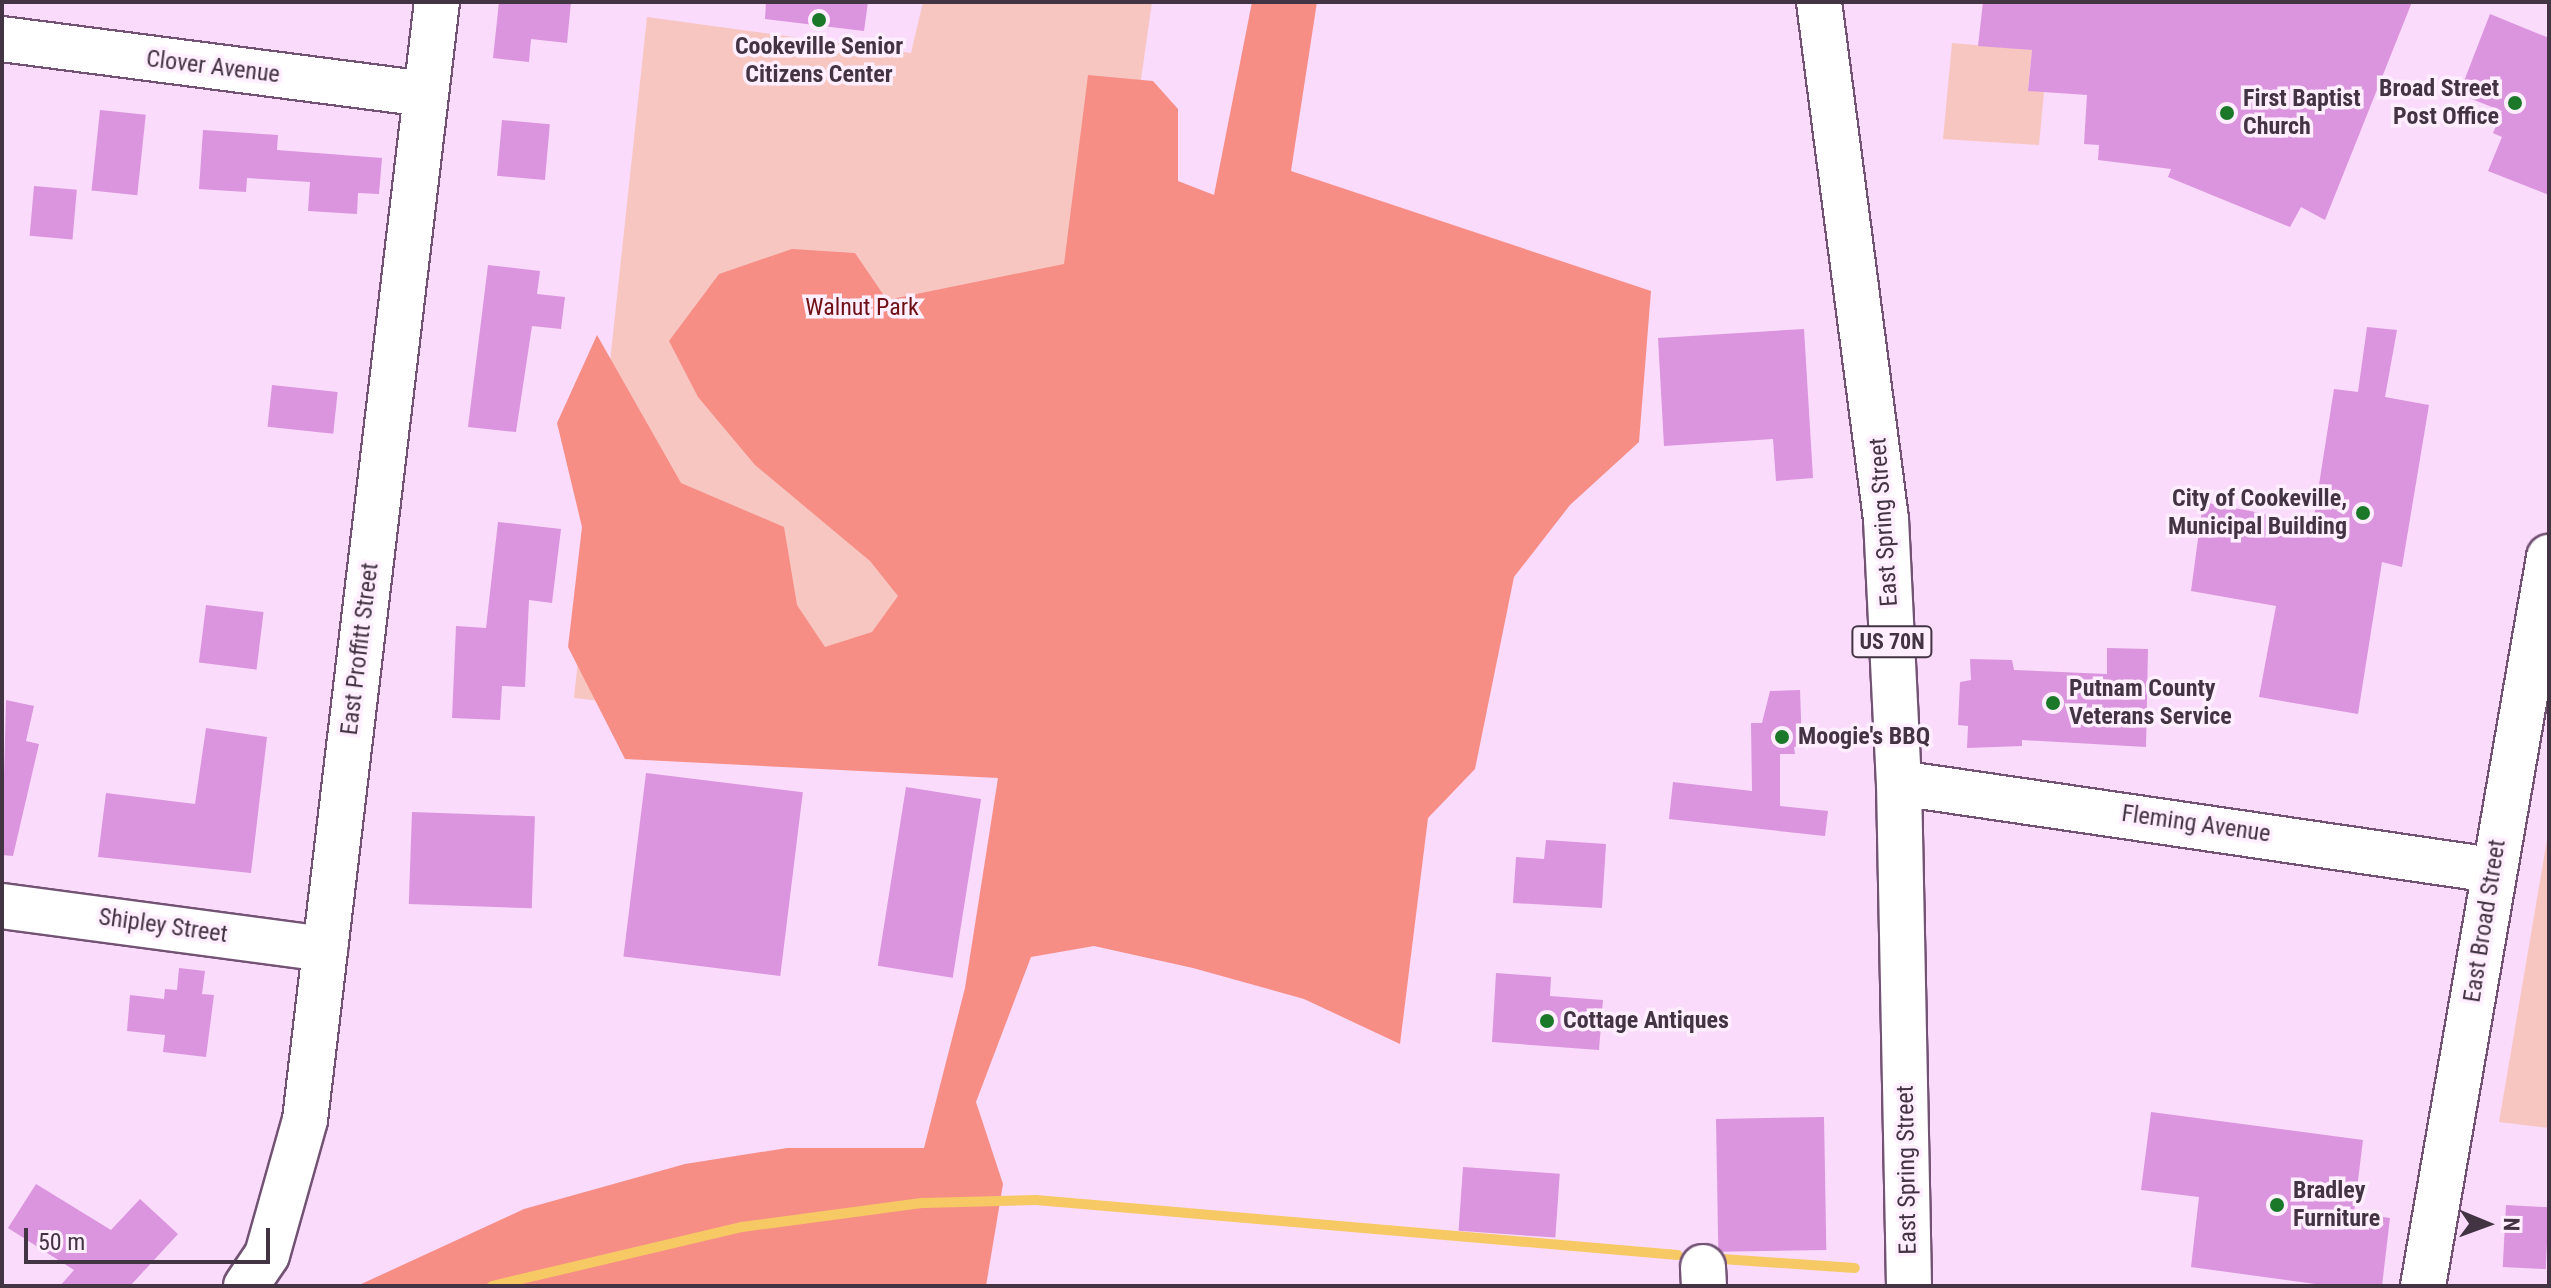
<!DOCTYPE html>
<style>
body{margin:0}
#map{position:relative;width:2551px;height:1288px;overflow:hidden;background:#fadbfb;font-family:"Roboto Condensed",sans-serif}
div>[style]{position:absolute}
.green>*{inset:0;background:#f7c6c1}
.forest>*{inset:0;background:#f68e86}
.stream>*{height:10px;margin:-5px;padding:0 5px;transform-origin:5px;border-radius:5px;background:#f6c965}
.building>*{inset:0;background:#db94de;transform-origin:0 0}
.roads{filter:drop-shadow(2px 0 #735374) drop-shadow(-2px 0 #735374) drop-shadow(0 2px #735374) drop-shadow(0 -2px #735374)}
.minor>*{height:44px;margin:-22px;padding:0 22px;transform-origin:22px;border-radius:22px;background:#fff}
.major>*{height:44px;margin:-22px;padding:0 22px;transform-origin:22px;border-radius:22px;background:#fff}
.dots>*{width:22px;height:22px;translate:-50% -50%;box-sizing:border-box;border:4px solid #feeefe;border-radius:50%}
span{translate:-50% -50%;white-space:nowrap;text-align:center;line-height:1.15;-webkit-text-stroke:7px #feeefe;paint-order:stroke}
.shield-label span{padding:2px 6px;background:#feeefe;border:2px solid;border-radius:6px;-webkit-text-stroke-width:0}
.shield-label{font-size:22px;color:#433443;font-weight:700}
.poi-label{font-size:24px;color:#433443;font-weight:700}
.right{translate:-100% -50%;text-align:right}
.left{translate:0 -50%;text-align:left}
.street-label{font-size:24px;color:#433443}
.park-label{font-size:24px;color:#6e1014}
.frame{position:absolute;inset:0;border:4px solid #433443;pointer-events:none}
.north{position:absolute;left:2447px;top:1184px;width:80px;height:80px;-webkit-text-stroke:6px #feeefe;paint-order:stroke;rotate:91deg;font-size:22px;font-weight:700;line-height:32px;text-align:center;color:#433443}
.north::after{content:'';display:block;margin:auto;width:28px;height:36px;background:#433443;clip-path:polygon(50% 0,100% 100%,50% 72%,0 100%)}
.scale{position:absolute;left:24px;top:1228px;width:246px;height:36px;box-sizing:border-box;border:4px solid #433443;border-top:0;padding-left:10px;font-size:24px;line-height:28px;white-space:nowrap;color:#433443;-webkit-text-stroke:6px #feeefe;paint-order:stroke}
</style>
<div id="map">
<div class="green">
<i style="clip-path:polygon(923px 2px,1152px 2px,1046px 751px,574px 698px,647px 17px,911px 53px)"></i>
<i style="clip-path:polygon(1952px 43px,2032px 50px,2028px 90px,2044px 92px,2039px 145px,1943px 139px)"></i>
<i style="clip-path:polygon(2549px 828px,2549px 1128px,2499px 1122px)"></i>
</div>
<div class="forest">
<i style="clip-path:polygon(1252px 2px,1317px 2px,1291px 171px,1651px 291px,1639px 442px,1570px 505px,1514px 577px,1475px 769px,1428px 818px,1400px 1044px,1304px 999px,1193px 968px,1094px 946px,1031px 957px,976px 1102px,1003px 1184px,986px 1286px,357px 1286px,524px 1209px,685px 1164px,787px 1148px,924px 1148px,965px 988px,998px 778px,625px 759px,568px 647px,582px 527px,557px 423px,597px 335px,681px 483px,784px 527px,797px 605px,825px 647px,872px 632px,898px 596px,870px 561px,755px 465px,698px 397px,669px 341px,719px 274px,792px 249px,855px 253px,887px 300px,1064px 264px,1088px 75px,1153px 81px,1178px 109px,1178px 181px,1214px 195px)"></i>
</div>
<div class="stream">
<i style="left:1722px;top:1259px;width:133px;rotate:3.9deg"></i>
<i style="left:492px;top:1286px;width:257px;rotate:-13.3deg"></i>
<i style="left:742px;top:1227px;width:183px;rotate:-7.6deg"></i>
<i style="left:923px;top:1203px;width:113px;rotate:-1.5deg"></i>
<i style="left:1036px;top:1200px;width:644px;rotate:4.9deg"></i>
</div>
<div class="building">
<i style="clip-path:polygon(499px 2px,571px 2px,567px 43px,531px 39px,529px 62px,493px 58px)"></i>
<i style="clip-path:polygon(766px 2px,868px 2px,864px 31px,765px 19px)"></i>
<i style="clip-path:polygon(1983px 2px,2412px 2px,2325px 220px,2301px 207px,2290px 227px,2168px 177px,2171px 169px,2098px 160px,2099px 145px,2084px 144px,2087px 95px,2028px 91px,2032px 50px,1978px 46px)"></i>
<i style="clip-path:polygon(2490px 14px,2549px 38px,2549px 195px,2488px 171px,2502px 137px,2493px 133px,2502px 111px,2459px 94px)"></i>
<i style="left:100px;top:110px;width:46px;height:81px;rotate:6deg"></i>
<i style="left:502px;top:120px;width:48px;height:56px;rotate:5deg"></i>
<i style="clip-path:polygon(203px 130px,278px 135px,277px 150px,382px 158px,379px 194px,358px 193px,357px 214px,308px 211px,310px 182px,247px 178px,246px 192px,199px 189px)"></i>
<i style="left:34px;top:186px;width:43px;height:50px;rotate:5deg"></i>
<i style="clip-path:polygon(488px 265px,540px 271px,537px 294px,565px 297px,561px 329px,532px 326px,516px 432px,468px 427px)"></i>
<i style="clip-path:polygon(2367px 327px,2397px 330px,2385px 397px,2429px 405px,2402px 567px,2382px 562px,2358px 714px,2259px 697px,2276px 606px,2191px 591px,2203px 502px,2313px 523px,2334px 389px,2358px 392px)"></i>
<i style="clip-path:polygon(1804px 329px,1813px 478px,1776px 481px,1773px 439px,1664px 446px,1658px 338px)"></i>
<i style="left:272px;top:385px;width:66px;height:42px;rotate:6deg"></i>
<i style="clip-path:polygon(498px 522px,561px 529px,552px 603px,529px 600px,525px 687px,502px 686px,500px 720px,452px 718px,456px 626px,486px 628px)"></i>
<i style="left:206px;top:605px;width:58px;height:58px;rotate:7deg"></i>
<i style="clip-path:polygon(2107px 648px,2148px 649px,2146px 747px,2022px 740px,2022px 746px,1967px 748px,1968px 726px,1958px 725px,1960px 682px,1971px 680px,1970px 659px,2012px 660px,2014px 670px,2107px 674px)"></i>
<i style="clip-path:polygon(1800px 690px,1802px 747px,1794px 747px,1795px 754px,1780px 754px,1780px 806px,1828px 811px,1825px 836px,1669px 819px,1673px 782px,1752px 791px,1751px 723px,1762px 723px,1770px 691px)"></i>
<i style="clip-path:polygon(6px 700px,34px 706px,26px 741px,39px 744px,13px 856px,2px 855px)"></i>
<i style="clip-path:polygon(206px 728px,267px 737px,251px 873px,98px 857px,106px 793px,195px 804px)"></i>
<i style="left:646px;top:773px;width:158px;height:185px;rotate:7deg"></i>
<i style="left:906px;top:787px;width:76px;height:181px;rotate:9deg"></i>
<i style="left:412px;top:812px;width:123px;height:92px;rotate:2deg"></i>
<i style="clip-path:polygon(1546px 840px,1606px 844px,1602px 908px,1513px 903px,1516px 857px,1544px 859px)"></i>
<i style="clip-path:polygon(179px 968px,205px 971px,202px 994px,214px 995px,206px 1057px,163px 1052px,165px 1035px,127px 1031px,130px 995px,164px 999px,165px 989px,177px 990px)"></i>
<i style="clip-path:polygon(1496px 973px,1551px 977px,1550px 996px,1603px 1000px,1599px 1050px,1492px 1042px)"></i>
<i style="clip-path:polygon(2151px 1112px,2363px 1140px,2354px 1213px,2390px 1218px,2382px 1286px,2330px 1286px,2191px 1267px,2199px 1197px,2141px 1190px)"></i>
<i style="left:1824px;top:1117px;width:133px;height:108px;rotate:89deg"></i>
<i style="left:1463px;top:1167px;width:97px;height:64px;rotate:4deg"></i>
<i style="clip-path:polygon(36px 1184px,111px 1230px,140px 1199px,178px 1234px,130px 1286px,60px 1286px,74px 1270px,8px 1228px)"></i>
<i style="left:2506px;top:1205px;width:43px;height:62px;rotate:3deg"></i>
</div>
<div class="roads">
<div class="minor">
<i style="left:2px;top:39px;width:427px;rotate:7.4deg"></i>
<i style="left:1899px;top:783px;width:599px;rotate:8.35deg"></i>
<i style="left:2px;top:906px;width:326px;rotate:7.6deg"></i>
<i style="left:1703px;top:1267px;width:19px;rotate:87deg"></i>
<i style="left:246px;top:1286px;width:37px;rotate:-56deg"></i>
<i style="left:267px;top:1255px;width:140px;rotate:-74.3deg"></i>
<i style="left:305px;top:1120px;width:1126px;rotate:-83.27deg"></i>
<i style="left:2423px;top:1286px;width:740px;rotate:-80.19deg"></i>
</div>
<div class="major">
<i style="left:1819px;top:2px;width:521px;rotate:82.62deg"></i>
<i style="left:1886px;top:519px;width:264px;rotate:87.2deg"></i>
<i style="left:1899px;top:783px;width:503px;rotate:88.86deg"></i>
</div>
</div>
<div class="dots">
<i style="left:819px;top:20px;background:#1a7828"></i>
<i style="left:2515px;top:103px;background:#1a7828"></i>
<i style="left:2227px;top:113px;background:#1a7828"></i>
<i style="left:2363px;top:513px;background:#1a7828"></i>
<i style="left:2053px;top:703px;background:#1a7828"></i>
<i style="left:1782px;top:737px;background:#1a7828"></i>
<i style="left:1547px;top:1021px;background:#1a7828"></i>
<i style="left:2277px;top:1205px;background:#1a7828"></i>
</div>
<div class="shield-label">
<span style="left:1892px;top:642px">US 70N</span>
</div>
<div class="poi-label">
<span style="left:819px;top:61px">Cookeville Senior<br>Citizens Center</span>
<span class="right" style="left:2499px;top:103px">Broad Street<br>Post Office</span>
<span class="left" style="left:2243px;top:113px">First Baptist<br>Church</span>
<span class="right" style="left:2347px;top:513px">City of Cookeville,<br>Municipal Building</span>
<span class="left" style="left:2069px;top:703px">Putnam County<br>Veterans Service</span>
<span class="left" style="left:1798px;top:737px">Moogie's BBQ</span>
<span class="left" style="left:1563px;top:1021px">Cottage Antiques</span>
<span class="left" style="left:2293px;top:1205px">Bradley<br>Furniture</span>
</div>
<div class="street-label">
<span style="left:213px;top:67px;rotate:7deg">Clover Avenue</span>
<span style="left:1884px;top:522px;rotate:-94deg">East Spring Street</span>
<span style="left:360px;top:649px;rotate:-83deg">East Proffitt Street</span>
<span style="left:2196px;top:824px;rotate:8deg">Fleming Avenue</span>
<span style="left:2485px;top:921px;rotate:-81deg">East Broad Street</span>
<span style="left:163px;top:926px;rotate:8deg">Shipley Street</span>
<span style="left:1907px;top:1170px;rotate:-91deg">East Spring Street</span>
</div>
<div class="park-label">
<span style="left:862px;top:308px">Walnut Park</span>
</div>
<div class="frame"></div>
<div class="north">N</div>
<div class="scale">50 m</div>
</div>
